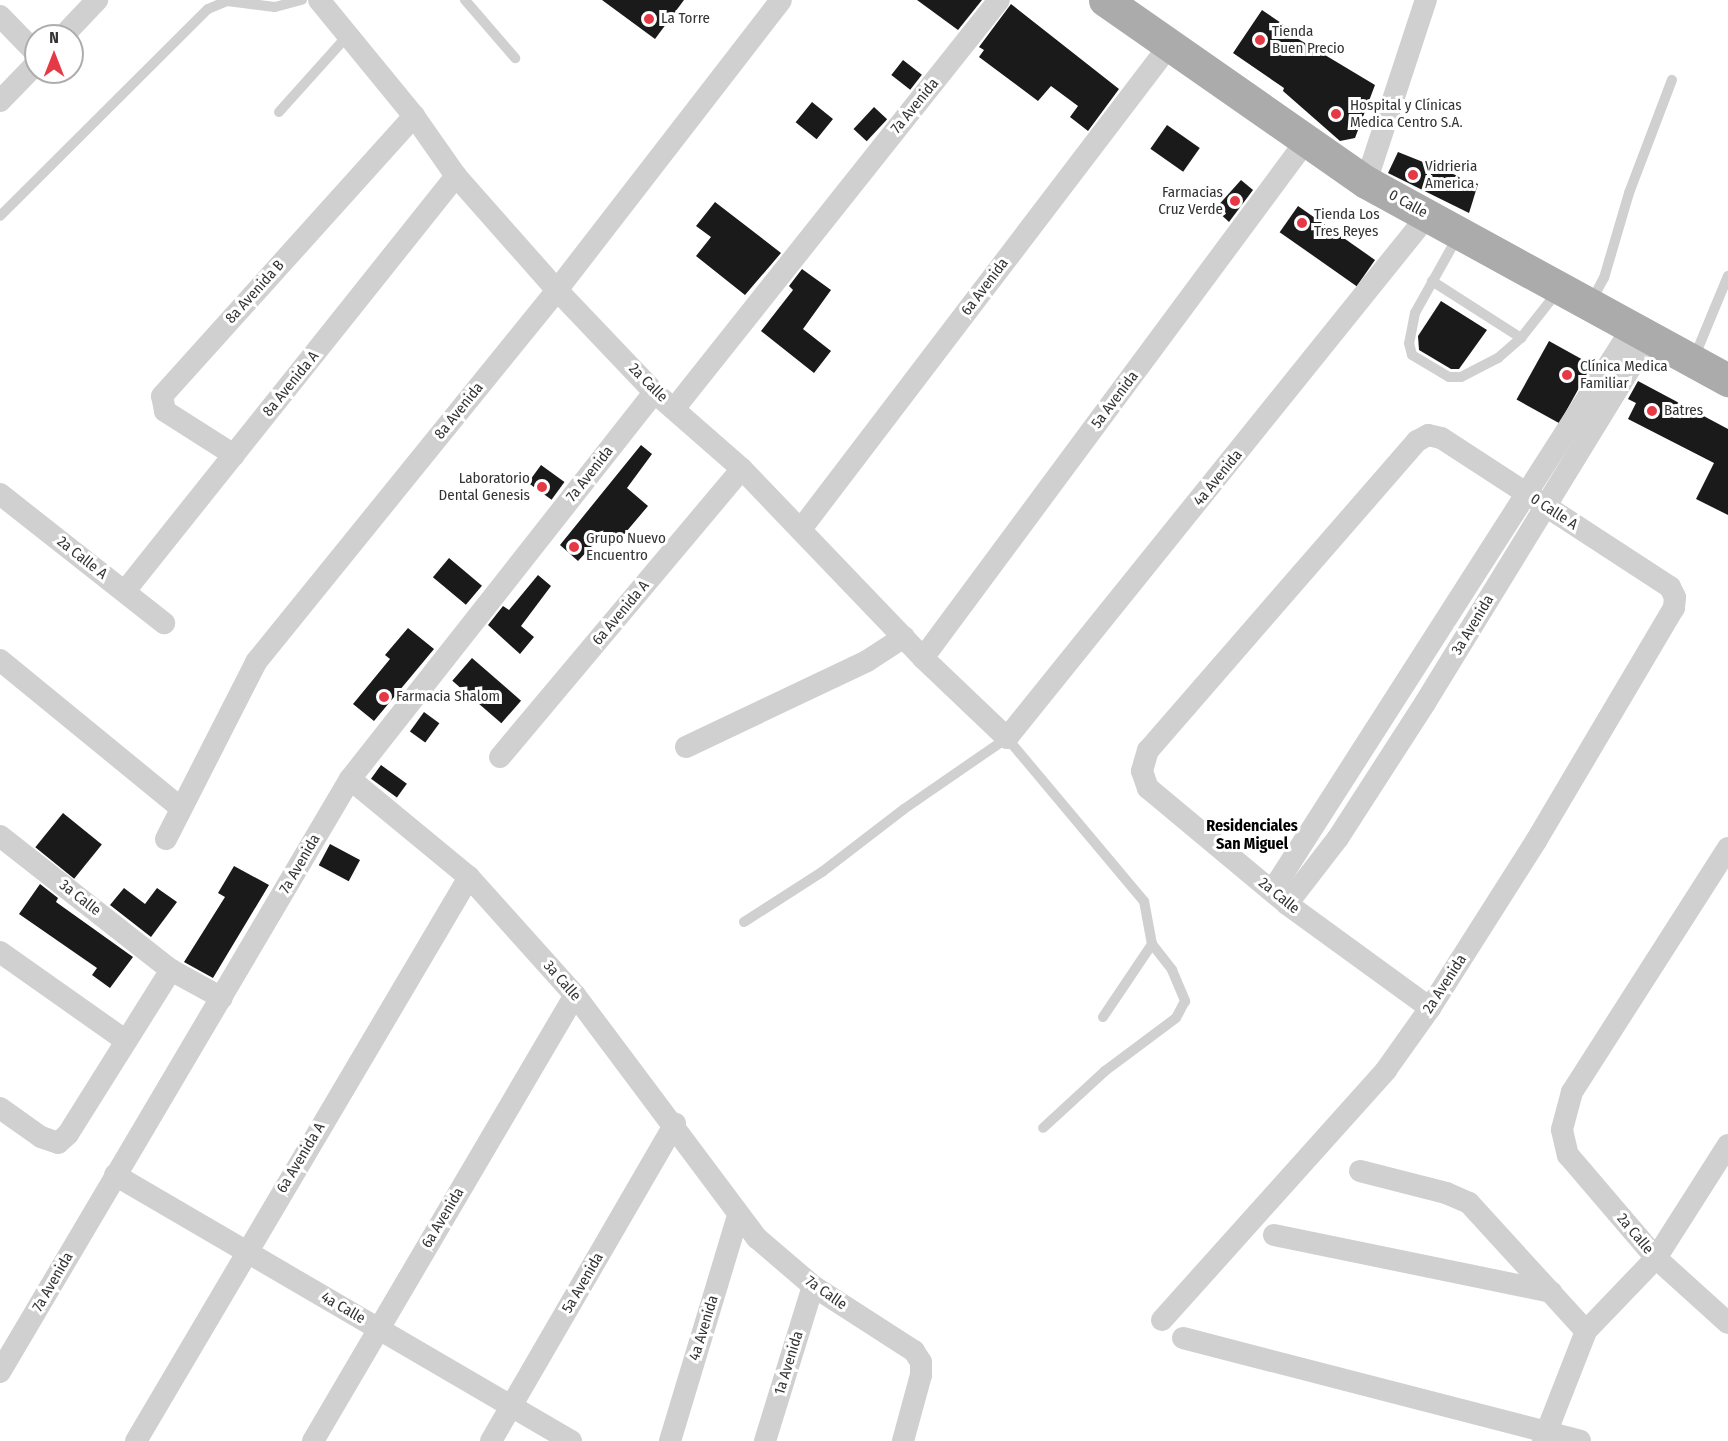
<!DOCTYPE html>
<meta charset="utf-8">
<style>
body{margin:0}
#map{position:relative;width:1728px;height:1441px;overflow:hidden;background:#fff;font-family:"Fira Sans Condensed",sans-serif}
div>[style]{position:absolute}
.building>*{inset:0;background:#1a1a1a;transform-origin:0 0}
.lane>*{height:10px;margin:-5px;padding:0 5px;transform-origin:5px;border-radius:5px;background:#d0d0d0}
.street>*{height:22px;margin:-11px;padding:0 11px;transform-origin:11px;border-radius:11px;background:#d0d0d0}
.primary>*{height:33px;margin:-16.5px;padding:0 16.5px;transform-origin:16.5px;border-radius:16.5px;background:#ababab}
.dots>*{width:16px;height:16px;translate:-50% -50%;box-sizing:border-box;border:3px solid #fff;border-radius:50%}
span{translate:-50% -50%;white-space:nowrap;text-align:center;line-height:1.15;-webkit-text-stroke:6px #fff;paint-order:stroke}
.poi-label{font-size:15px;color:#333}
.left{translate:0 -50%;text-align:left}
.right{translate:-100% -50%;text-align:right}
.street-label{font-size:15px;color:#333}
.neighbourhood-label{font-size:16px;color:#000;font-weight:700}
.north{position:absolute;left:24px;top:24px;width:60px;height:60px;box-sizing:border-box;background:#fff;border:2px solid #adadad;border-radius:50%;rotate:0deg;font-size:16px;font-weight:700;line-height:24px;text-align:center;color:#333}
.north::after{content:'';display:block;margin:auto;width:21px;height:27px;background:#e63946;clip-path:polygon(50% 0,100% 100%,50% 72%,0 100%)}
</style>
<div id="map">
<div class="building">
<i style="clip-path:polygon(602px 0,684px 0,655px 39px)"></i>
<i style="clip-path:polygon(917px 0,982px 0,958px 30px)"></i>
<i style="clip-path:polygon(1011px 4px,1119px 89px,1088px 131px,1070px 117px,1078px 106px,1051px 86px,1038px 101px,979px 57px,984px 50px,979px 47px)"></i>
<i style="clip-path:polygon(1262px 10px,1287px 27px,1285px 31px,1375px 85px,1355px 138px,1340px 141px,1283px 91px,1284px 88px,1233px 53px)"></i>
<i style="left:903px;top:60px;width:24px;height:19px;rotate:38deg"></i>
<i style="left:812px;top:102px;width:27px;height:26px;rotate:39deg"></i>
<i style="left:874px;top:107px;width:18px;height:30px;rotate:43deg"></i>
<i style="left:1167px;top:125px;width:40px;height:29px;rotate:35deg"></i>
<i style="clip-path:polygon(1398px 152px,1478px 184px,1469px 213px,1388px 173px)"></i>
<i style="clip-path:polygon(1241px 180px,1253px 190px,1229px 222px,1215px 209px)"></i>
<i style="clip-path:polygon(715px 202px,781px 253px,745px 295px,696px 256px,711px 237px,696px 226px)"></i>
<i style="left:1298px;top:206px;width:94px;height:32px;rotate:35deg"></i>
<i style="clip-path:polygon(802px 269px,831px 290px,803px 329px,831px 351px,814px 373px,761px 331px,793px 290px,789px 286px)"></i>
<i style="clip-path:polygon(1441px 301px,1487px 330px,1459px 369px,1451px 369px,1419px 350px,1418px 336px)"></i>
<i style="left:1549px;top:341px;width:49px;height:67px;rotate:29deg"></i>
<i style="clip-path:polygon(1638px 381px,1728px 429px,1728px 515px,1696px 499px,1714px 463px,1628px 419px,1636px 403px,1628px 399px)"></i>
<i style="clip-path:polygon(641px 445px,652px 454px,627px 488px,648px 506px,615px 545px,603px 534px,578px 561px,560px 545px)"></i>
<i style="left:541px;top:465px;width:29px;height:22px;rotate:36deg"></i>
<i style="left:449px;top:558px;width:43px;height:25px;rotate:40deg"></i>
<i style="clip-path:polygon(538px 575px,551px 586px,521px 626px,534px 637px,520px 654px,488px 625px,503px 606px,509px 610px)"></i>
<i style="clip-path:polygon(408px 628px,434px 649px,374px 721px,353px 704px,390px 659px,385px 655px)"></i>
<i style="left:472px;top:658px;width:65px;height:30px;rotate:41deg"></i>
<i style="left:424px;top:712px;width:19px;height:24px;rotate:36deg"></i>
<i style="left:381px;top:765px;width:32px;height:17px;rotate:36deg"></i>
<i style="left:63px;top:813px;width:50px;height:44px;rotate:39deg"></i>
<i style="left:330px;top:844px;width:34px;height:24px;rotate:28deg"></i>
<i style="clip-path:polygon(234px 866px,269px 885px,213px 978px,184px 962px,225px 897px,218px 893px)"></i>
<i style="clip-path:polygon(40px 884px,58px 898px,56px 902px,133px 957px,110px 988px,92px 975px,97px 968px,19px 914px)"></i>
<i style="clip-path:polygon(124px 888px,145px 904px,157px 888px,177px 902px,151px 937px,110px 905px)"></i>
</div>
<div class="lane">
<i style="left:465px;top:0;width:77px;rotate:49.2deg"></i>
<i style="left:279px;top:112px;width:103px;rotate:-48.1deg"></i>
<i style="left:0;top:216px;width:293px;rotate:-44.9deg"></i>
<i style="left:208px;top:9px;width:21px;rotate:-23deg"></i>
<i style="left:227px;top:1px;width:48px;rotate:7.1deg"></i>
<i style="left:275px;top:7px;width:28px;rotate:-15deg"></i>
<i style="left:1458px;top:236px;width:88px;rotate:119.2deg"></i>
<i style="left:1415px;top:313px;width:31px;rotate:101deg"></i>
<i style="left:1409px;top:343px;width:12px;rotate:76deg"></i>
<i style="left:1412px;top:355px;width:43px;rotate:30.7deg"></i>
<i style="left:1449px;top:377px;width:12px"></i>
<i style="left:1461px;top:377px;width:42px;rotate:-27.2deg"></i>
<i style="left:1498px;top:358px;width:30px;rotate:-41deg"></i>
<i style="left:1521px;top:338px;width:60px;rotate:-51.8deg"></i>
<i style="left:1432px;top:281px;width:106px;rotate:32.6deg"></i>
<i style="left:1591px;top:302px;width:27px;rotate:-62deg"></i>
<i style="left:1604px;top:278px;width:89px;rotate:-73.6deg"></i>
<i style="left:1629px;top:193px;width:121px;rotate:-69.2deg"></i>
<i style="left:1694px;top:358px;width:89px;rotate:-67.5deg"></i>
<i style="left:744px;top:922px;width:93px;rotate:-32.7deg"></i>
<i style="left:822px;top:872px;width:103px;rotate:-37.5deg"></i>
<i style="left:904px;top:809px;width:125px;rotate:-34.6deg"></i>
<i style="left:1007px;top:738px;width:213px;rotate:50deg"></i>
<i style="left:1144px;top:901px;width:44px;rotate:79.5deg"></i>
<i style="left:1152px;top:944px;width:33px;rotate:52deg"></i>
<i style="left:1172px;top:970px;width:34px;rotate:67deg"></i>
<i style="left:1185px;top:1001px;width:19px;rotate:118deg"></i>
<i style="left:1176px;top:1018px;width:89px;rotate:143.3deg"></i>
<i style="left:1105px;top:1071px;width:84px;rotate:137.4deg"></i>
<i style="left:1103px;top:1017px;width:88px;rotate:-56.1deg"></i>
</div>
<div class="street">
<i style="left:319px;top:0;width:150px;rotate:50.7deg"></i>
<i style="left:414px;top:116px;width:73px;rotate:55deg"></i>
<i style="left:456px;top:176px;width:152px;rotate:48.5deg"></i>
<i style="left:557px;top:290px;width:141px;rotate:46.4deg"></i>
<i style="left:654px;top:392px;width:117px;rotate:41.2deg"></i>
<i style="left:742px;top:469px;width:262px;rotate:46.2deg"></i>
<i style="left:923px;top:658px;width:116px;rotate:43.6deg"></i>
<i style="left:1007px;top:738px;width:671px;rotate:-51.17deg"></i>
<i style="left:0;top:16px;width:52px;rotate:45.8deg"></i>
<i style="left:63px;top:36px;width:50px;rotate:-46.6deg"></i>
<i style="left:0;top:101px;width:52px;rotate:-45.8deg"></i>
<i style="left:1366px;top:182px;width:192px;rotate:-71.8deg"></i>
<i style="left:674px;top:409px;width:522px;rotate:-51.53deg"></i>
<i style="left:234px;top:455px;width:82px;rotate:-147.5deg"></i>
<i style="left:165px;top:411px;width:15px;rotate:-101deg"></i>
<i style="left:162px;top:396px;width:377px;rotate:-48deg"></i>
<i style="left:0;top:494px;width:209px;rotate:38.2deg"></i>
<i style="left:801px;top:529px;width:607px;rotate:-52.7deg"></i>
<i style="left:125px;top:591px;width:531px;rotate:-51.42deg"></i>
<i style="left:923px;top:658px;width:643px;rotate:-53.47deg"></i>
<i style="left:0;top:660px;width:234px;rotate:39.3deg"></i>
<i style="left:686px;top:747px;width:200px;rotate:-25.4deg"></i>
<i style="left:867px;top:661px;width:44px;rotate:-33deg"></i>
<i style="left:500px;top:757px;width:376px;rotate:-50deg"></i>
<i style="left:350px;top:779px;width:154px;rotate:39.5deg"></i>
<i style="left:469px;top:877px;width:159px;rotate:48.1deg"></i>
<i style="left:575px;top:995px;width:304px;rotate:53.2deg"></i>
<i style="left:757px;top:1238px;width:74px;rotate:40.6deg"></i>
<i style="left:813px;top:1286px;width:120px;rotate:32.8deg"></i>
<i style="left:914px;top:1351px;width:13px;rotate:58deg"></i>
<i style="left:921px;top:1362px;width:13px;rotate:90deg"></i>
<i style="left:921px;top:1375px;width:68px;rotate:105.3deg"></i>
<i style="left:0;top:836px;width:217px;rotate:38.1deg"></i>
<i style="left:171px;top:970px;width:58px;rotate:28.8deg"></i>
<i style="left:166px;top:839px;width:199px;rotate:-63deg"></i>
<i style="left:256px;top:662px;width:479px;rotate:-51deg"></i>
<i style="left:557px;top:290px;width:366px;rotate:-52.3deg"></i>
<i style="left:1728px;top:848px;width:290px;rotate:122.6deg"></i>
<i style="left:1572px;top:1092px;width:39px;rotate:105deg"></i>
<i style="left:1562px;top:1130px;width:26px;rotate:77deg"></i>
<i style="left:1568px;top:1155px;width:135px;rotate:49.5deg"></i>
<i style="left:1656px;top:1258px;width:97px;rotate:42.1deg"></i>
<i style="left:1272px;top:891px;width:666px;rotate:-57.38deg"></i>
<i style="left:1287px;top:904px;width:83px;rotate:-52.3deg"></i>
<i style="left:1338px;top:838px;width:161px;rotate:-57.2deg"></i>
<i style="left:1425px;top:703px;width:427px;rotate:-58.5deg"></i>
<i style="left:0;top:952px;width:154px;rotate:35.2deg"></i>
<i style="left:0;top:1108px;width:50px;rotate:35.3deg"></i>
<i style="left:41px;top:1137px;width:18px;rotate:19deg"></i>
<i style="left:58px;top:1143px;width:13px;rotate:-42deg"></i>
<i style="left:68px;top:1134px;width:194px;rotate:-57.9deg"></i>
<i style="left:1360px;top:1171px;width:89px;rotate:14.3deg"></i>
<i style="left:1446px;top:1193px;width:25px;rotate:23deg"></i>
<i style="left:1469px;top:1203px;width:173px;rotate:47.6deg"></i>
<i style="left:115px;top:1175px;width:528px;rotate:30.26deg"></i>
<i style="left:1274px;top:1235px;width:283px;rotate:11.6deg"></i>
<i style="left:1162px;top:1320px;width:336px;rotate:-48.1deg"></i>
<i style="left:1386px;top:1070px;width:76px;rotate:-54.6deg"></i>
<i style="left:1430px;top:1008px;width:198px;rotate:-57.6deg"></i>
<i style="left:1536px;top:841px;width:271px;rotate:-59.4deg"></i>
<i style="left:1674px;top:608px;width:11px;rotate:-85deg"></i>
<i style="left:1675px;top:597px;width:11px;rotate:-117deg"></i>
<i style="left:1670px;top:587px;width:273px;rotate:-146.9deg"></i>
<i style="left:1441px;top:438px;width:13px;rotate:-167deg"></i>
<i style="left:1428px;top:435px;width:13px;rotate:151deg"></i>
<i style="left:1417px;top:441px;width:410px;rotate:131deg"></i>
<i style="left:1148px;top:750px;width:22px;rotate:106deg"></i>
<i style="left:1142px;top:771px;width:18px;rotate:71deg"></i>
<i style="left:1148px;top:788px;width:181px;rotate:39.8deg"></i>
<i style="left:1287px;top:904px;width:177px;rotate:36deg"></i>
<i style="left:1183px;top:1338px;width:410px;rotate:14.5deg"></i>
<i style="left:0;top:1372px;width:689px;rotate:-59.45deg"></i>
<i style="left:350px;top:779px;width:492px;rotate:-51.8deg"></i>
<i style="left:136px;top:1441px;width:655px;rotate:-59.44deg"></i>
<i style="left:313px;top:1441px;width:517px;rotate:-59.57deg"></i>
<i style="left:491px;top:1441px;width:367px;rotate:-59.9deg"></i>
<i style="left:670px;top:1441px;width:235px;rotate:-73.2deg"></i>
<i style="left:765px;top:1441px;width:162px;rotate:-72.8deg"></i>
<i style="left:1543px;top:1441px;width:118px;rotate:-68.6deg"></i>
<i style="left:1586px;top:1331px;width:101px;rotate:-46.2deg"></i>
<i style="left:1656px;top:1258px;width:134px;rotate:-57.5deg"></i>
</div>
<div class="primary">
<i style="left:1105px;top:0;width:318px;rotate:34.9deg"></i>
<i style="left:1366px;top:182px;width:413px;rotate:28.7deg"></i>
</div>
<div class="dots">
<i style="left:649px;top:19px;background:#e63946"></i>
<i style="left:1260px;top:40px;background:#e63946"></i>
<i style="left:1336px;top:114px;background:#e63946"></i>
<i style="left:1413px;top:175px;background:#e63946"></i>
<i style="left:1235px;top:201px;background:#e63946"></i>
<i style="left:1302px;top:223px;background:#e63946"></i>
<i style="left:1567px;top:375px;background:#e63946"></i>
<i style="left:1652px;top:411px;background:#e63946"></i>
<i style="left:542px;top:487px;background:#e63946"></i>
<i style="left:574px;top:547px;background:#e63946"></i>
<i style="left:384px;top:697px;background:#e63946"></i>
</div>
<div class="poi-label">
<span class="left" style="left:661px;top:19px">La Torre</span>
<span class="left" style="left:1272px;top:40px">Tienda<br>Buen Precio</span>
<span class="left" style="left:1350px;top:114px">Hospital y Clínicas<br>Medica Centro S.A.</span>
<span class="left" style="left:1425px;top:175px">Vidrieria<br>America</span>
<span class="right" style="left:1223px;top:201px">Farmacias<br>Cruz Verde</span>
<span class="left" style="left:1314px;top:223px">Tienda Los<br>Tres Reyes</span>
<span class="left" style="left:1580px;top:375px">Clínica Medica<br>Familiar</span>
<span class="left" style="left:1664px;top:411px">Batres</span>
<span class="right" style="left:530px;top:487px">Laboratorio<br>Dental Genesis</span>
<span class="left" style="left:586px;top:547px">Grupo Nuevo<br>Encuentro</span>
<span class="left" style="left:396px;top:697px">Farmacia Shalom</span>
</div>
<div class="street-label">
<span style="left:915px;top:106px;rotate:-51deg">7a Avenida</span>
<span style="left:1408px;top:204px;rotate:29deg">0 Calle</span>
<span style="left:985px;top:287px;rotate:-53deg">6a Avenida</span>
<span style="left:255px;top:292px;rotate:-48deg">8a Avenida B</span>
<span style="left:648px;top:383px;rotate:45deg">2a Calle</span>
<span style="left:291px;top:384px;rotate:-51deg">8a Avenida A</span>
<span style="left:1115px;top:400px;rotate:-53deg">5a Avenida</span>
<span style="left:459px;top:411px;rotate:-51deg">8a Avenida</span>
<span style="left:590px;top:474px;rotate:-52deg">7a Avenida</span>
<span style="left:1218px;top:478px;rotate:-51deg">4a Avenida</span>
<span style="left:1554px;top:512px;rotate:33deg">0 Calle A</span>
<span style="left:82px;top:558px;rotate:38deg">2a Calle A</span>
<span style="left:621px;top:613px;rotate:-50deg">6a Avenida A</span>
<span style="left:1473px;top:625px;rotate:-59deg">3a Avenida</span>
<span style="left:300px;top:864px;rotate:-60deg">7a Avenida</span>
<span style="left:1279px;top:896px;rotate:39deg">2a Calle</span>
<span style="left:80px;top:898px;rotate:38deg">3a Calle</span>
<span style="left:562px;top:981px;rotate:49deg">3a Calle</span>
<span style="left:1445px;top:984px;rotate:-57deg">2a Avenida</span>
<span style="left:301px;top:1158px;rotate:-59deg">6a Avenida A</span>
<span style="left:443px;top:1218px;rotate:-59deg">6a Avenida</span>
<span style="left:1635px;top:1234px;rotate:50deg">2a Calle</span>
<span style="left:53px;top:1282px;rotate:-60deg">7a Avenida</span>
<span style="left:583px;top:1283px;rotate:-60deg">5a Avenida</span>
<span style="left:826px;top:1293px;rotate:35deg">7a Calle</span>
<span style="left:343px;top:1308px;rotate:30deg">4a Calle</span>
<span style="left:704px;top:1328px;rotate:-73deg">4a Avenida</span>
<span style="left:789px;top:1363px;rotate:-73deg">1a Avenida</span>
</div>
<div class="neighbourhood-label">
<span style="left:1252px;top:835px">Residenciales<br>San Miguel</span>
</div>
<div class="north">N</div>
</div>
